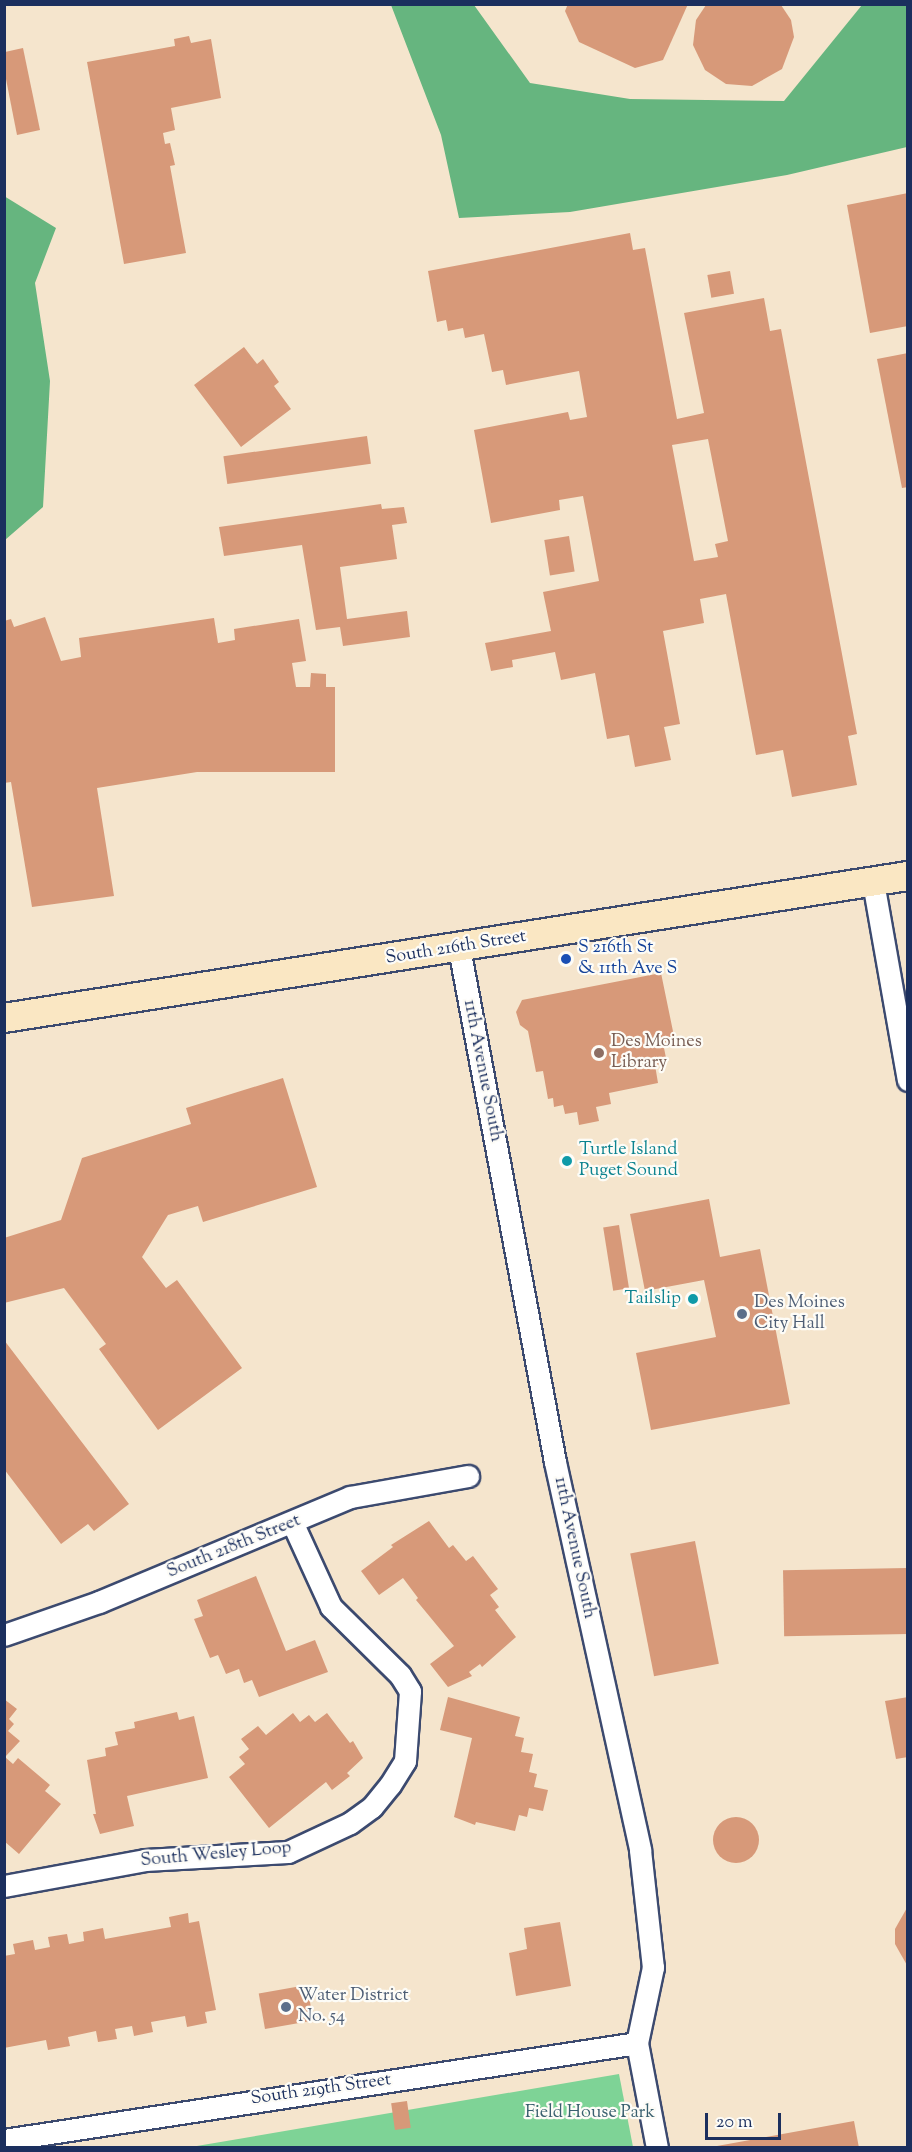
<!DOCTYPE html>
<style>
body{margin:0}
#map{position:relative;width:912px;height:2152px;overflow:hidden;background:#f5e5cd;font-family:"Sorts Mill Goudy",serif}
div>[style]{position:absolute}
.green>*{inset:0;background:#7ed396}
.forest>*{inset:0;background:#66b57f}
.building>*{inset:0;background:#d79979;transform-origin:0 0}
.round{border-radius:50%}
.roads{filter:drop-shadow(2px 0 #3c4a6f) drop-shadow(-2px 0 #3c4a6f) drop-shadow(0 2px #3c4a6f) drop-shadow(0 -2px #3c4a6f)}
.street>*{height:21px;margin:-10.5px;padding:0 10.5px;transform-origin:10.5px;border-radius:10.5px;background:#fff}
.secondary>*{height:28px;margin:-14px;padding:0 14px;transform-origin:14px;border-radius:14px;background:#fae7c3}
.dots>*{width:16px;height:16px;translate:-50% -50%;box-sizing:border-box;border:3px solid #fdfcf7;border-radius:50%}
span{translate:-50% -50%;white-space:nowrap;text-align:center;line-height:1.15;-webkit-text-stroke:4.5px #fdfcf7;paint-order:stroke}
.street-label{font-size:18px;color:#1b2f5e}
.transit-label{font-size:18px;color:#164399}
.left{translate:0 -50%;text-align:left}
.education-label{font-size:18px;color:#785e54}
.culture-label{font-size:18px;color:#0d838f}
.right{translate:-100% -50%;text-align:right}
.service-label{font-size:18px;color:#4e5e75}
.park-label{font-size:18px;color:#39606f}
.frame{position:absolute;inset:0;border:6px solid #1b2f5e;pointer-events:none}
.scale{position:absolute;left:705px;top:2113px;width:76px;height:27px;box-sizing:border-box;border:3px solid #1b2f5e;border-top:0;padding-left:8px;font-size:18px;line-height:21px;white-space:nowrap;color:#1b2f5e;-webkit-text-stroke:4px #fdfcf7;paint-order:stroke}
</style>
<div id="map">
<div class="green">
<i style="clip-path:polygon(619px 2074px,633px 2147px,185px 2148px)"></i>
</div>
<div class="forest">
<i style="clip-path:polygon(391px 5px,474px 5px,530px 83px,630px 99px,784px 101px,862px 5px,907px 5px,907px 147px,787px 175px,570px 212px,459px 218px,441px 135px)"></i>
<i style="clip-path:polygon(4px 196px,56px 228px,35px 283px,50px 381px,43px 507px,5px 540px)"></i>
</div>
<div class="building">
<i style="clip-path:polygon(568px 4px,688px 4px,663px 60px,635px 68px,579px 42px,565px 11px)"></i>
<i style="clip-path:polygon(706px 5px,781px 5px,791px 20px,794px 37px,782px 69px,752px 86px,726px 84px,705px 70px,693px 45px,696px 20px)"></i>
<i style="clip-path:polygon(189px 36px,191px 43px,211px 39px,221px 98px,171px 108px,175px 130px,163px 133px,165px 144px,170px 143px,175px 165px,170px 166px,186px 253px,124px 264px,87px 62px,175px 46px,174px 39px)"></i>
<i style="clip-path:polygon(23px 48px,40px 130px,17px 135px,5px 74px,5px 52px)"></i>
<i style="clip-path:polygon(908px 193px,908px 326px,870px 333px,847px 205px)"></i>
<i style="clip-path:polygon(evenodd,630px 233px,633px 250px,645px 248px,677px 419px,704px 413px,684px 313px,764px 298px,770px 331px,781px 329px,857px 734px,848px 736px,857px 785px,792px 797px,783px 750px,756px 755px,726px 594px,700px 599px,704px 623px,663px 631px,680px 724px,664px 727px,671px 760px,635px 767px,629px 735px,607px 739px,595px 673px,561px 680px,555px 652px,512px 660px,513px 667px,491px 671px,485px 643px,551px 631px,543px 592px,599px 581px,583px 496px,559px 500px,560px 510px,491px 523px,474px 430px,568px 412px,570px 420px,587px 417px,579px 371px,506px 385px,503px 370px,492px 372px,484px 334px,465px 338px,463px 328px,448px 331px,446px 320px,437px 322px,428px 271px,630px 233px,708px 439px,728px 541px,715px 544px,718px 557px,694px 561px,672px 445px,708px 439px)"></i>
<i style="left:730px;top:271px;width:23px;height:23px;rotate:80deg"></i>
<i style="clip-path:polygon(244px 347px,257px 364px,263px 359px,279px 382px,274px 386px,291px 409px,241px 447px,194px 385px)"></i>
<i style="clip-path:polygon(908px 353px,908px 487px,902px 488px,877px 359px)"></i>
<i style="left:367px;top:436px;width:28px;height:145px;rotate:82deg"></i>
<i style="clip-path:polygon(381px 504px,382px 509px,404px 507px,407px 523px,392px 525px,397px 559px,340px 567px,347px 619px,407px 611px,410px 637px,343px 646px,340px 627px,316px 630px,302px 545px,224px 556px,219px 527px)"></i>
<i style="left:569px;top:536px;width:36px;height:25px;rotate:81deg"></i>
<i style="clip-path:polygon(45px 617px,61px 661px,81px 657px,79px 638px,214px 618px,218px 643px,235px 640px,234px 629px,299px 619px,306px 661px,292px 663px,296px 687px,310px 687px,311px 673px,326px 674px,326px 687px,335px 687px,335px 772px,197px 772px,97px 788px,114px 896px,32px 907px,11px 782px,4px 783px,4px 621px,11px 619px,14px 627px)"></i>
<i style="clip-path:polygon(661px 973px,675px 1041px,663px 1043px,667px 1063px,655px 1065px,658px 1083px,609px 1093px,611px 1104px,596px 1107px,599px 1121px,579px 1125px,577px 1112px,565px 1114px,563px 1105px,554px 1107px,553px 1098px,548px 1099px,543px 1071px,536px 1072px,528px 1031px,520px 1025px,516px 1012px,522px 1000px)"></i>
<i style="clip-path:polygon(283px 1078px,317px 1187px,203px 1222px,198px 1206px,168px 1215px,142px 1257px,166px 1288px,177px 1280px,242px 1368px,158px 1430px,99px 1349px,106px 1344px,64px 1288px,4px 1303px,4px 1238px,61px 1220px,82px 1158px,191px 1124px,186px 1108px)"></i>
<i style="clip-path:polygon(709px 1199px,720px 1257px,760px 1249px,790px 1404px,651px 1430px,636px 1353px,716px 1337px,704px 1280px,645px 1291px,630px 1214px)"></i>
<i style="left:619px;top:1225px;width:64px;height:16px;rotate:81deg"></i>
<i style="clip-path:polygon(4px 1340px,129px 1504px,94px 1531px,88px 1524px,61px 1544px,4px 1469px)"></i>
<i style="clip-path:polygon(429px 1521px,449px 1548px,453px 1545px,466px 1561px,473px 1556px,498px 1589px,490px 1595px,499px 1607px,495px 1610px,516px 1637px,482px 1667px,480px 1664px,469px 1672px,472px 1676px,448px 1687px,430px 1664px,454px 1646px,416px 1600px,418px 1598px,403px 1578px,379px 1595px,361px 1571px,393px 1547px,391px 1545px)"></i>
<i style="left:695px;top:1541px;width:125px;height:66px;rotate:79deg"></i>
<i style="left:907px;top:1568px;width:66px;height:124px;rotate:89deg"></i>
<i style="clip-path:polygon(256px 1576px,286px 1651px,315px 1640px,328px 1672px,259px 1697px,252px 1680px,244px 1683px,239px 1669px,226px 1674px,218px 1655px,210px 1658px,194px 1619px,203px 1616px,197px 1600px)"></i>
<i style="clip-path:polygon(448px 1697px,520px 1717px,515px 1736px,524px 1738px,521px 1752px,533px 1754px,529px 1772px,537px 1774px,534px 1787px,548px 1790px,543px 1811px,529px 1808px,527px 1817px,519px 1815px,515px 1831px,476px 1822px,475px 1825px,454px 1817px,472px 1738px,440px 1730px)"></i>
<i style="clip-path:polygon(908px 1697px,908px 1757px,896px 1759px,885px 1701px)"></i>
<i style="clip-path:polygon(4px 1699px,17px 1709px,9px 1719px,14px 1724px,8px 1731px,20px 1741px,5px 1757px,13px 1764px,18px 1758px,50px 1785px,45px 1791px,61px 1804px,19px 1854px,4px 1841px)"></i>
<i style="clip-path:polygon(177px 1712px,179px 1720px,194px 1716px,208px 1778px,127px 1796px,134px 1826px,100px 1834px,93px 1814px,96px 1814px,87px 1760px,106px 1756px,105px 1748px,118px 1745px,115px 1732px,135px 1728px,134px 1722px)"></i>
<i style="clip-path:polygon(293px 1713px,300px 1722px,309px 1715px,315px 1722px,327px 1713px,350px 1743px,353px 1741px,363px 1758px,347px 1773px,350px 1776px,332px 1790px,326px 1782px,269px 1828px,229px 1777px,245px 1764px,239px 1757px,249px 1749px,241px 1739px,258px 1726px,266px 1735px)"></i>
<i class="round" style="left:713px;top:1817px;width:46px;height:46px"></i>
<i style="clip-path:polygon(908px 1906px,908px 1967px,895px 1944px,895px 1929px)"></i>
<i style="clip-path:polygon(188px 1913px,189px 1923px,199px 1921px,216px 2010px,205px 2012px,207px 2023px,187px 2027px,185px 2016px,151px 2022px,153px 2032px,134px 2036px,132px 2026px,115px 2029px,117px 2039px,98px 2042px,96px 2031px,68px 2037px,70px 2046px,48px 2050px,46px 2040px,4px 2048px,4px 1956px,15px 1954px,13px 1944px,33px 1940px,35px 1950px,50px 1947px,48px 1937px,67px 1934px,69px 1944px,84px 1941px,83px 1932px,103px 1928px,105px 1939px,171px 1927px,169px 1917px)"></i>
<i style="clip-path:polygon(560px 1922px,571px 1986px,516px 1996px,509px 1953px,527px 1949px,524px 1928px)"></i>
<i style="left:307px;top:1985px;width:36px;height:49px;rotate:80deg"></i>
<i style="left:407px;top:2101px;width:27px;height:16px;rotate:82deg"></i>
<i style="clip-path:polygon(854px 2121px,859px 2148px,718px 2148px,717px 2146px)"></i>
</div>
<div class="roads">
<div class="street">
<i style="left:873px;top:882px;width:201px;rotate:80deg"></i>
<i style="left:459px;top:948px;width:523px;rotate:79.42deg"></i>
<i style="left:555px;top:1462px;width:397px;rotate:77.6deg"></i>
<i style="left:640px;top:1850px;width:118px;rotate:83.7deg"></i>
<i style="left:653px;top:1967px;width:78px;rotate:101.9deg"></i>
<i style="left:637px;top:2043px;width:107px;rotate:79.2deg"></i>
<i style="left:4px;top:1635px;width:101px;rotate:-19.2deg"></i>
<i style="left:99px;top:1602px;width:272px;rotate:-22.7deg"></i>
<i style="left:350px;top:1497px;width:120px;rotate:-10.1deg"></i>
<i style="left:4px;top:1886px;width:143px;rotate:-10.4deg"></i>
<i style="left:145px;top:1860px;width:143px;rotate:-3.2deg"></i>
<i style="left:288px;top:1852px;width:68px;rotate:-25.1deg"></i>
<i style="left:350px;top:1823px;width:27px;rotate:-36deg"></i>
<i style="left:372px;top:1807px;width:28px;rotate:-51deg"></i>
<i style="left:390px;top:1785px;width:28px;rotate:-58deg"></i>
<i style="left:405px;top:1761px;width:70px;rotate:-85.9deg"></i>
<i style="left:410px;top:1691px;width:19px;rotate:-122deg"></i>
<i style="left:400px;top:1675px;width:97px;rotate:-135.4deg"></i>
<i style="left:331px;top:1607px;width:91px;rotate:-114.6deg"></i>
<i style="left:4px;top:2140px;width:640px;rotate:-8.71deg"></i>
</div>
<div class="secondary">
<i style="left:4px;top:1018px;width:915px;rotate:-8.93deg"></i>
</div>
</div>
<div class="dots">
<i style="left:566px;top:959px;background:#1a4fb4"></i>
<i style="left:599px;top:1053px;background:#8d6e63"></i>
<i style="left:567px;top:1161px;background:#0f9aa8"></i>
<i style="left:693px;top:1299px;background:#0f9aa8"></i>
<i style="left:742px;top:1314px;background:#5c6f8a"></i>
<i style="left:286px;top:2007px;background:#5c6f8a"></i>
</div>
<div class="street-label">
<span style="left:456px;top:948px;rotate:-9deg">South 216th Street</span>
<span style="left:482px;top:1071px;rotate:79deg">11th Avenue South</span>
<span style="left:234px;top:1547px;rotate:-22deg">South 218th Street</span>
<span style="left:574px;top:1548px;rotate:78deg">11th Avenue South</span>
<span style="left:216px;top:1855px;rotate:-5deg">South Wesley Loop</span>
<span style="left:321px;top:2090px;rotate:-8deg">South 219th Street</span>
</div>
<div class="transit-label">
<span class="left" style="left:578px;top:959px">S 216th St<br>&amp; 11th Ave S</span>
</div>
<div class="education-label">
<span class="left" style="left:611px;top:1053px">Des Moines<br>Library</span>
</div>
<div class="culture-label">
<span class="left" style="left:579px;top:1161px">Turtle Island<br>Puget Sound</span>
<span class="right" style="left:681px;top:1299px">Tailslip</span>
</div>
<div class="service-label">
<span class="left" style="left:754px;top:1314px">Des Moines<br>City Hall</span>
<span class="left" style="left:298px;top:2007px">Water District<br>No. 54</span>
</div>
<div class="park-label">
<span style="left:590px;top:2113px">Field House Park</span>
</div>
<div class="frame"></div>
<div class="scale">20 m</div>
</div>
